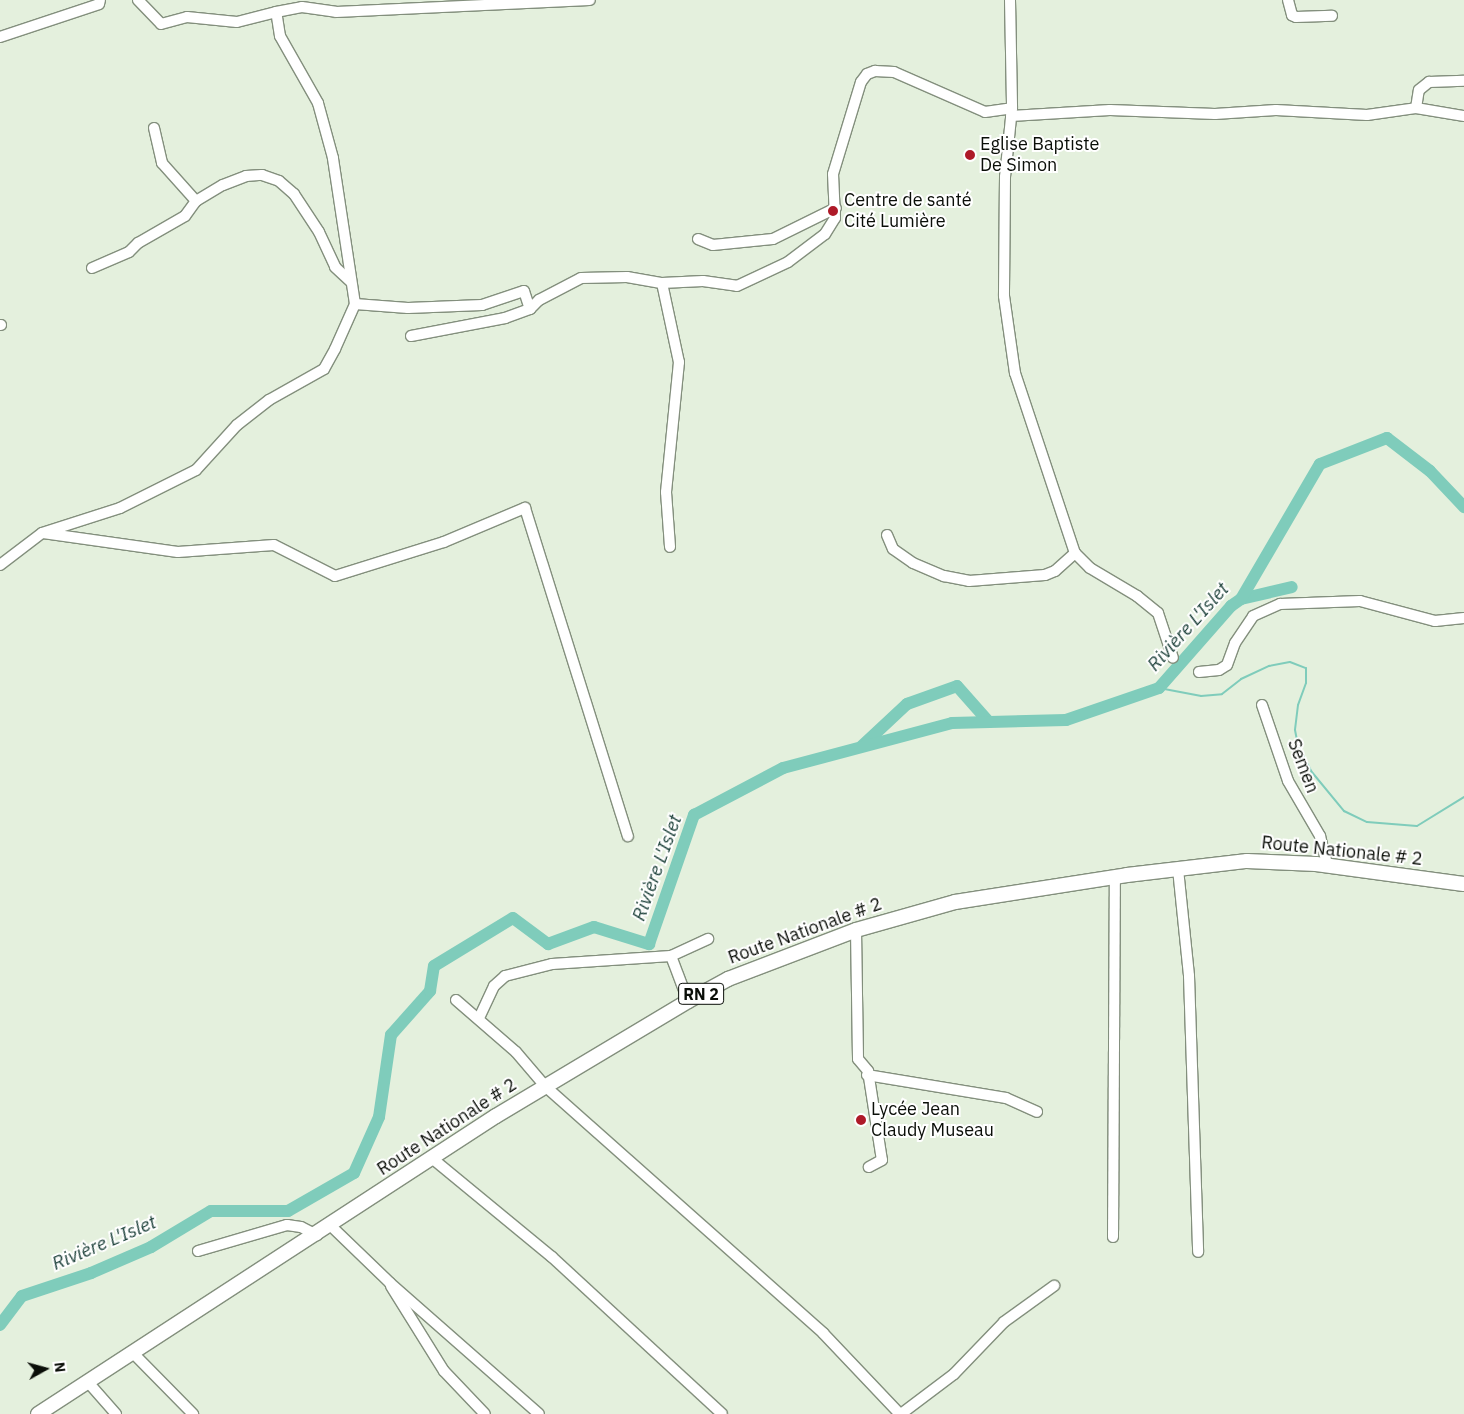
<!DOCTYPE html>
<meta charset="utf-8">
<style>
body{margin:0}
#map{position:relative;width:1464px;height:1414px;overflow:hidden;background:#e4f0dd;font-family:"IBM Plex Sans",sans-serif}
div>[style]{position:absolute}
.stream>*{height:2px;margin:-1px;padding:0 1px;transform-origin:1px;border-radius:1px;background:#7fccbb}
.river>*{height:12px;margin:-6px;padding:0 6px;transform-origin:6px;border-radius:6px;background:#7fccbb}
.roads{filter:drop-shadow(1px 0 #838f7d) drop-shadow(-1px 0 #838f7d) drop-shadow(0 1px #838f7d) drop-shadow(0 -1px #838f7d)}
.minor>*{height:10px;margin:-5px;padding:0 5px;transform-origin:5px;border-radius:5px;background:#fff}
.major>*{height:14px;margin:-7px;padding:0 7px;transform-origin:7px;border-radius:7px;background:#fff}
.dots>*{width:14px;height:14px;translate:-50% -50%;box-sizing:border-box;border:2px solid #fff;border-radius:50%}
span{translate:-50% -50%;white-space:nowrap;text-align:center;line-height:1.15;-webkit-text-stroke:4px #fff;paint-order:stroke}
.shield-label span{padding:1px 4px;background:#fff;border:1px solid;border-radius:4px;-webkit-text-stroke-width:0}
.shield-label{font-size:16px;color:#0a0e08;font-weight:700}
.poi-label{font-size:18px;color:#0a0e08}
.left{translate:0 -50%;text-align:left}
.street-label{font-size:18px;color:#0a0e08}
.water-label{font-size:19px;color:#1e423b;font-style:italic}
.north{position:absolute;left:20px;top:1344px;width:50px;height:50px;-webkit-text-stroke:4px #fff;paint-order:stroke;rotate:83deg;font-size:14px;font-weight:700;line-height:20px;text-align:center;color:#0a0e08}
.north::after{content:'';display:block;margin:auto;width:18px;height:22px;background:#0a0e08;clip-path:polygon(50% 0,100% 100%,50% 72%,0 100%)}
</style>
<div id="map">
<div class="stream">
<i style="left:1159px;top:688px;width:43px;rotate:10.8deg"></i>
<i style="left:1201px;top:696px;width:21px;rotate:-5deg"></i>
<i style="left:1222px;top:694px;width:24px;rotate:-38deg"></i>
<i style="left:1241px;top:679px;width:31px;rotate:-25deg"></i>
<i style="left:1269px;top:666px;width:21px;rotate:-11deg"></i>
<i style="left:1290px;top:662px;width:17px;rotate:21deg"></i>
<i style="left:1306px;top:668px;width:15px;rotate:90deg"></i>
<i style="left:1306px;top:683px;width:23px;rotate:110deg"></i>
<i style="left:1298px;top:705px;width:25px;rotate:97deg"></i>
<i style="left:1295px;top:730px;width:15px;rotate:79deg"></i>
<i style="left:1298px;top:745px;width:29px;rotate:63deg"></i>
<i style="left:1311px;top:771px;width:52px;rotate:50.5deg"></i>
<i style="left:1344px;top:811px;width:25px;rotate:26deg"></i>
<i style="left:1367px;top:822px;width:50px;rotate:4.6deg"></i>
<i style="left:1417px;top:826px;width:55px;rotate:-31.7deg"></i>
</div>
<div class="river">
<i style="left:1241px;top:599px;width:52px;rotate:-13.2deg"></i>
<i style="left:862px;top:746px;width:62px;rotate:-43deg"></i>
<i style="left:907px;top:704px;width:53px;rotate:-19.8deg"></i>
<i style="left:957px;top:686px;width:48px;rotate:48.4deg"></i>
<i style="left:0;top:1325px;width:36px;rotate:-53deg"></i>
<i style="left:22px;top:1296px;width:73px;rotate:-18.4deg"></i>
<i style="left:91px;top:1273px;width:65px;rotate:-23.4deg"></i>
<i style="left:151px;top:1247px;width:70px;rotate:-31deg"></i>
<i style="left:211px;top:1211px;width:77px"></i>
<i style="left:288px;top:1211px;width:76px;rotate:-29.9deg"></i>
<i style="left:354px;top:1173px;width:61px;rotate:-65.9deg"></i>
<i style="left:379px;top:1117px;width:83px;rotate:-81.7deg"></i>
<i style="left:391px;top:1035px;width:59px;rotate:-48.4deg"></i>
<i style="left:430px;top:991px;width:25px;rotate:-81deg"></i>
<i style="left:434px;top:966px;width:92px;rotate:-31.3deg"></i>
<i style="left:513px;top:918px;width:44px;rotate:36.6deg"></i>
<i style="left:548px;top:944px;width:49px;rotate:-20.3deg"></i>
<i style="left:594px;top:927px;width:58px;rotate:17.2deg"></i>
<i style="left:649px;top:944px;width:137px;rotate:-70.8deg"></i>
<i style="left:694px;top:815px;width:101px;rotate:-27.8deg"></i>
<i style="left:783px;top:768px;width:175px;rotate:-14.9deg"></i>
<i style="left:952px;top:723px;width:114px;rotate:-1.5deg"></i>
<i style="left:1066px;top:720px;width:98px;rotate:-19deg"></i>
<i style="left:1159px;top:688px;width:109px;rotate:-48.7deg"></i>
<i style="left:1231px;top:606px;width:12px;rotate:-35deg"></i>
<i style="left:1241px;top:599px;width:156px;rotate:-59.7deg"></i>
<i style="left:1320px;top:464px;width:72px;rotate:-21.2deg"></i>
<i style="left:1387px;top:438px;width:54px;rotate:37.5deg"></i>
<i style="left:1430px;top:471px;width:50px;rotate:46.6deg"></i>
</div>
<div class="roads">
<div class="minor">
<i style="left:138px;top:0;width:33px;rotate:46deg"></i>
<i style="left:161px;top:24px;width:27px;rotate:-15deg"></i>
<i style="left:187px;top:17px;width:50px;rotate:5.7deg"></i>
<i style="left:237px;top:22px;width:40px;rotate:-14.4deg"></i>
<i style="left:1010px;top:0;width:108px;rotate:88.9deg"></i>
<i style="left:1012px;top:108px;width:69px;rotate:95.8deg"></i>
<i style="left:1005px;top:177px;width:119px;rotate:90.5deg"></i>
<i style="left:1004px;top:296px;width:78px;rotate:81.9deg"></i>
<i style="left:1015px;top:373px;width:190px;rotate:71.6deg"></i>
<i style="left:1075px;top:553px;width:21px;rotate:45deg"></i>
<i style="left:1090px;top:568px;width:55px;rotate:30.8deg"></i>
<i style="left:1137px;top:596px;width:27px;rotate:39deg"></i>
<i style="left:1158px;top:613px;width:47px;rotate:71.6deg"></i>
<i style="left:1288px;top:0;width:16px;rotate:75deg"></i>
<i style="left:1292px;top:15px;width:4px;rotate:27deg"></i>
<i style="left:1296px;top:17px;width:36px;rotate:-2deg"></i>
<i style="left:0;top:37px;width:104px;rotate:-18.4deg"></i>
<i style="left:99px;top:4px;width:4px;rotate:-76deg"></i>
<i style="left:1416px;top:108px;width:49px;rotate:9.5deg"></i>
<i style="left:1011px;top:116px;width:99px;rotate:-3.5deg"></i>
<i style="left:1110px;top:110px;width:105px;rotate:2.2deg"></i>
<i style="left:1215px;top:114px;width:61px;rotate:-3.8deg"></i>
<i style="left:1276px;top:110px;width:91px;rotate:3.1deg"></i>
<i style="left:1367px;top:115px;width:49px;rotate:-8.1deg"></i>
<i style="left:1416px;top:108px;width:18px;rotate:-81deg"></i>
<i style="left:1419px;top:90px;width:13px;rotate:-39deg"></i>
<i style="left:1429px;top:82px;width:35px;rotate:-2deg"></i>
<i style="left:154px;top:128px;width:36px;rotate:77deg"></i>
<i style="left:162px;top:163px;width:51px;rotate:48.2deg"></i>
<i style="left:698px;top:239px;width:16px;rotate:22deg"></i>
<i style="left:713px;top:245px;width:60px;rotate:-5.7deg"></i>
<i style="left:773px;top:239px;width:70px;rotate:-26.2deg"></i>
<i style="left:92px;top:268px;width:40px;rotate:-23.4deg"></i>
<i style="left:129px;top:252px;width:13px;rotate:-45deg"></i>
<i style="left:138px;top:243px;width:54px;rotate:-29.9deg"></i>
<i style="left:185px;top:216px;width:19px;rotate:-54deg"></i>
<i style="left:196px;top:201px;width:31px;rotate:-31deg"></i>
<i style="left:223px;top:185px;width:25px;rotate:-21deg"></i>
<i style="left:246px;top:176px;width:16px;rotate:-4deg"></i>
<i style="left:262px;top:175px;width:18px;rotate:19deg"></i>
<i style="left:279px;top:181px;width:20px;rotate:41deg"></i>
<i style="left:294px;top:194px;width:45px;rotate:56.7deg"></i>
<i style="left:319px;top:232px;width:38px;rotate:65deg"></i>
<i style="left:335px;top:267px;width:21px;rotate:43deg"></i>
<i style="left:662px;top:283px;width:81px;rotate:77.9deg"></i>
<i style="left:679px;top:362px;width:131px;rotate:95.7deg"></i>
<i style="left:666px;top:492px;width:55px;rotate:85.8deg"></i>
<i style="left:355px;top:304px;width:53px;rotate:4.3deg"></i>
<i style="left:408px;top:308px;width:74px;rotate:-2.3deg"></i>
<i style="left:482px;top:305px;width:44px;rotate:-18.4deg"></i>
<i style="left:524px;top:291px;width:19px;rotate:72deg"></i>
<i style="left:0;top:325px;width:1px"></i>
<i style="left:411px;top:336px;width:96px;rotate:-10.8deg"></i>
<i style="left:505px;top:318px;width:27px;rotate:-20deg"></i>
<i style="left:530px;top:309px;width:13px;rotate:-45deg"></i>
<i style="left:539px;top:300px;width:47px;rotate:-27.6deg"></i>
<i style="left:581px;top:278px;width:46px;rotate:-1.2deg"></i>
<i style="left:627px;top:277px;width:36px;rotate:10deg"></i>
<i style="left:662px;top:283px;width:41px;rotate:-2.8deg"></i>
<i style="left:703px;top:281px;width:34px;rotate:8deg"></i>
<i style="left:737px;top:286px;width:56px;rotate:-25.2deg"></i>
<i style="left:788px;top:262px;width:46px;rotate:-37.1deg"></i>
<i style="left:825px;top:234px;width:19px;rotate:-58deg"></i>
<i style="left:835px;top:218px;width:44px;rotate:-92.6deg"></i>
<i style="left:833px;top:174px;width:96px;rotate:-73.1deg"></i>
<i style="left:861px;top:82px;width:10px;rotate:-53deg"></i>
<i style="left:867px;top:74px;width:9px;rotate:-21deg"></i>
<i style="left:875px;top:71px;width:19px;rotate:3deg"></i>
<i style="left:894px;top:72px;width:99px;rotate:23.7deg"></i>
<i style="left:985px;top:112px;width:27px;rotate:-8deg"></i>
<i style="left:43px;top:533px;width:136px;rotate:8deg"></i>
<i style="left:178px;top:552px;width:96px;rotate:-4.2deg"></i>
<i style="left:274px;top:545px;width:68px;rotate:26.9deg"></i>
<i style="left:335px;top:576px;width:114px;rotate:-17.3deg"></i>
<i style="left:444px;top:542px;width:88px;rotate:-22.8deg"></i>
<i style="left:525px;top:508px;width:344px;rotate:72.6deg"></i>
<i style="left:887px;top:535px;width:15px;rotate:67deg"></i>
<i style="left:893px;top:549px;width:24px;rotate:35deg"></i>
<i style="left:913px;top:563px;width:34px;rotate:23deg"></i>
<i style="left:944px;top:576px;width:25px;rotate:11deg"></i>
<i style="left:969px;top:581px;width:76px;rotate:-4.5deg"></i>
<i style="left:1045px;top:575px;width:11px;rotate:-22deg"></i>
<i style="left:1055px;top:571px;width:27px;rotate:-42deg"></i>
<i style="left:0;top:565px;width:53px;rotate:-37.3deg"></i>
<i style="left:42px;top:533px;width:82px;rotate:-17.8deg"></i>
<i style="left:120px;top:508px;width:85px;rotate:-26.6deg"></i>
<i style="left:196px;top:470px;width:61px;rotate:-47.7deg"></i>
<i style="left:237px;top:425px;width:41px;rotate:-38deg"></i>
<i style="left:269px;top:400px;width:63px;rotate:-29.4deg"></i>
<i style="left:324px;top:369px;width:23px;rotate:-61deg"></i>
<i style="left:335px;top:349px;width:49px;rotate:-66deg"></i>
<i style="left:355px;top:304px;width:148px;rotate:-98.6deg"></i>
<i style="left:333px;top:158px;width:57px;rotate:-105.3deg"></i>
<i style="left:318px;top:103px;width:77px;rotate:-119.6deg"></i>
<i style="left:280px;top:36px;width:24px;rotate:-99deg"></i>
<i style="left:276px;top:12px;width:26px;rotate:-11deg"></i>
<i style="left:302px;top:7px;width:34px;rotate:8deg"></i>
<i style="left:336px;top:12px;width:254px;rotate:-2.7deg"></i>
<i style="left:1199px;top:672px;width:20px;rotate:-6deg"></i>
<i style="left:1219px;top:670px;width:9px;rotate:-32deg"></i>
<i style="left:1227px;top:665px;width:23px;rotate:-70deg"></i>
<i style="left:1235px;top:643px;width:32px;rotate:-56deg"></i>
<i style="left:1253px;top:616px;width:30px;rotate:-24deg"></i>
<i style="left:1280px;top:604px;width:80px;rotate:-2.1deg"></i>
<i style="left:1360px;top:601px;width:78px;rotate:14.9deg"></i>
<i style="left:1435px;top:621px;width:29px;rotate:-6deg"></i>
<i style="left:1262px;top:705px;width:80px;rotate:71.1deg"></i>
<i style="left:1288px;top:781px;width:64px;rotate:59.8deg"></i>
<i style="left:1320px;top:836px;width:30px;rotate:76deg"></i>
<i style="left:1178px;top:869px;width:108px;rotate:84.1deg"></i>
<i style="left:1189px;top:976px;width:276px;rotate:88.1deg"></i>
<i style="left:856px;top:930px;width:129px;rotate:89.1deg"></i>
<i style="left:858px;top:1059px;width:16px;rotate:50deg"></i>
<i style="left:868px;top:1071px;width:90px;rotate:81.1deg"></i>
<i style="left:882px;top:1160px;width:15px;rotate:152deg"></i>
<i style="left:671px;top:956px;width:48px;rotate:69.3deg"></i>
<i style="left:456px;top:1000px;width:79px;rotate:40.9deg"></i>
<i style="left:516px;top:1052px;width:45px;rotate:49.5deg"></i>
<i style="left:545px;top:1086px;width:372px;rotate:41.6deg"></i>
<i style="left:823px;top:1333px;width:112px;rotate:46.5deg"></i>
<i style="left:480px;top:1016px;width:33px;rotate:-65deg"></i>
<i style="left:494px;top:986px;width:15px;rotate:-42deg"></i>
<i style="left:505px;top:976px;width:49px;rotate:-14.3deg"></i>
<i style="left:552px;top:964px;width:119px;rotate:-3.8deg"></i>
<i style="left:671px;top:956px;width:41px;rotate:-24.7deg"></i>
<i style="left:867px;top:1075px;width:141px;rotate:9.4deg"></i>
<i style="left:1006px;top:1098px;width:34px;rotate:24deg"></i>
<i style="left:433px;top:1159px;width:154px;rotate:39.5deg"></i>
<i style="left:552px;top:1257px;width:231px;rotate:42.7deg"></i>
<i style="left:331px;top:1226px;width:82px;rotate:44deg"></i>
<i style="left:390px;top:1283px;width:198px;rotate:41.3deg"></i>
<i style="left:1113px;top:1237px;width:360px;rotate:-89.7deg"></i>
<i style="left:198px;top:1251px;width:93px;rotate:-16.3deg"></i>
<i style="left:287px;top:1225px;width:14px;rotate:8deg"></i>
<i style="left:301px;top:1227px;width:18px;rotate:27deg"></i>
<i style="left:391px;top:1286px;width:100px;rotate:58.1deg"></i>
<i style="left:444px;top:1371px;width:59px;rotate:46.4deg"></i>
<i style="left:133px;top:1353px;width:86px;rotate:45.5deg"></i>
<i style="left:87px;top:1381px;width:44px;rotate:48.7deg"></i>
<i style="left:901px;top:1414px;width:66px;rotate:-37deg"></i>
<i style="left:954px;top:1374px;width:72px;rotate:-46.1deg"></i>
<i style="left:1004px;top:1322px;width:62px;rotate:-35.8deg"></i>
</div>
<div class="major">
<i style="left:38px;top:1414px;width:546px;rotate:-33.05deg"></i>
<i style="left:496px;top:1116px;width:224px;rotate:-30.9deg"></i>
<i style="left:688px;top:1001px;width:46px;rotate:-28.8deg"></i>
<i style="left:728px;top:979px;width:137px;rotate:-20.9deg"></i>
<i style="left:856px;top:930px;width:103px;rotate:-15.8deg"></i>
<i style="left:955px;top:902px;width:174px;rotate:-8.9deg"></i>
<i style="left:1127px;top:875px;width:121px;rotate:-6.7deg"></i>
<i style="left:1247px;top:861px;width:69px;rotate:2.5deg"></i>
<i style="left:1316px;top:864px;width:149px;rotate:7.7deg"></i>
</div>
</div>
<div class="dots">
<i style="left:970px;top:155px;background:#ae1a28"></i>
<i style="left:833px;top:211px;background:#ae1a28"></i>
<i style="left:861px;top:1120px;background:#ae1a28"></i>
</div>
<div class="shield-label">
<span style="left:701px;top:994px">RN 2</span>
</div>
<div class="poi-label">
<span class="left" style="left:980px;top:155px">Eglise Baptiste<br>De Simon</span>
<span class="left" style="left:844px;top:211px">Centre de santé<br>Cité Lumière</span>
<span class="left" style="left:871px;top:1120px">Lycée Jean<br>Claudy Museau</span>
</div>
<div class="street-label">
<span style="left:1303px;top:766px;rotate:69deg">Semen</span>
<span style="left:1342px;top:851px;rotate:6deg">Route Nationale # 2</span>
<span style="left:805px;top:931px;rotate:-20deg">Route Nationale # 2</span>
<span style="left:447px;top:1127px;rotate:-33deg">Route Nationale # 2</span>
</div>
<div class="water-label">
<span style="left:1188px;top:627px;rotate:-48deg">Rivière L'Islet</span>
<span style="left:657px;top:868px;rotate:-70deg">Rivière L'Islet</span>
<span style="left:104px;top:1243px;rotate:-23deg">Rivière L'Islet</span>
</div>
<div class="north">N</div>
</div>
